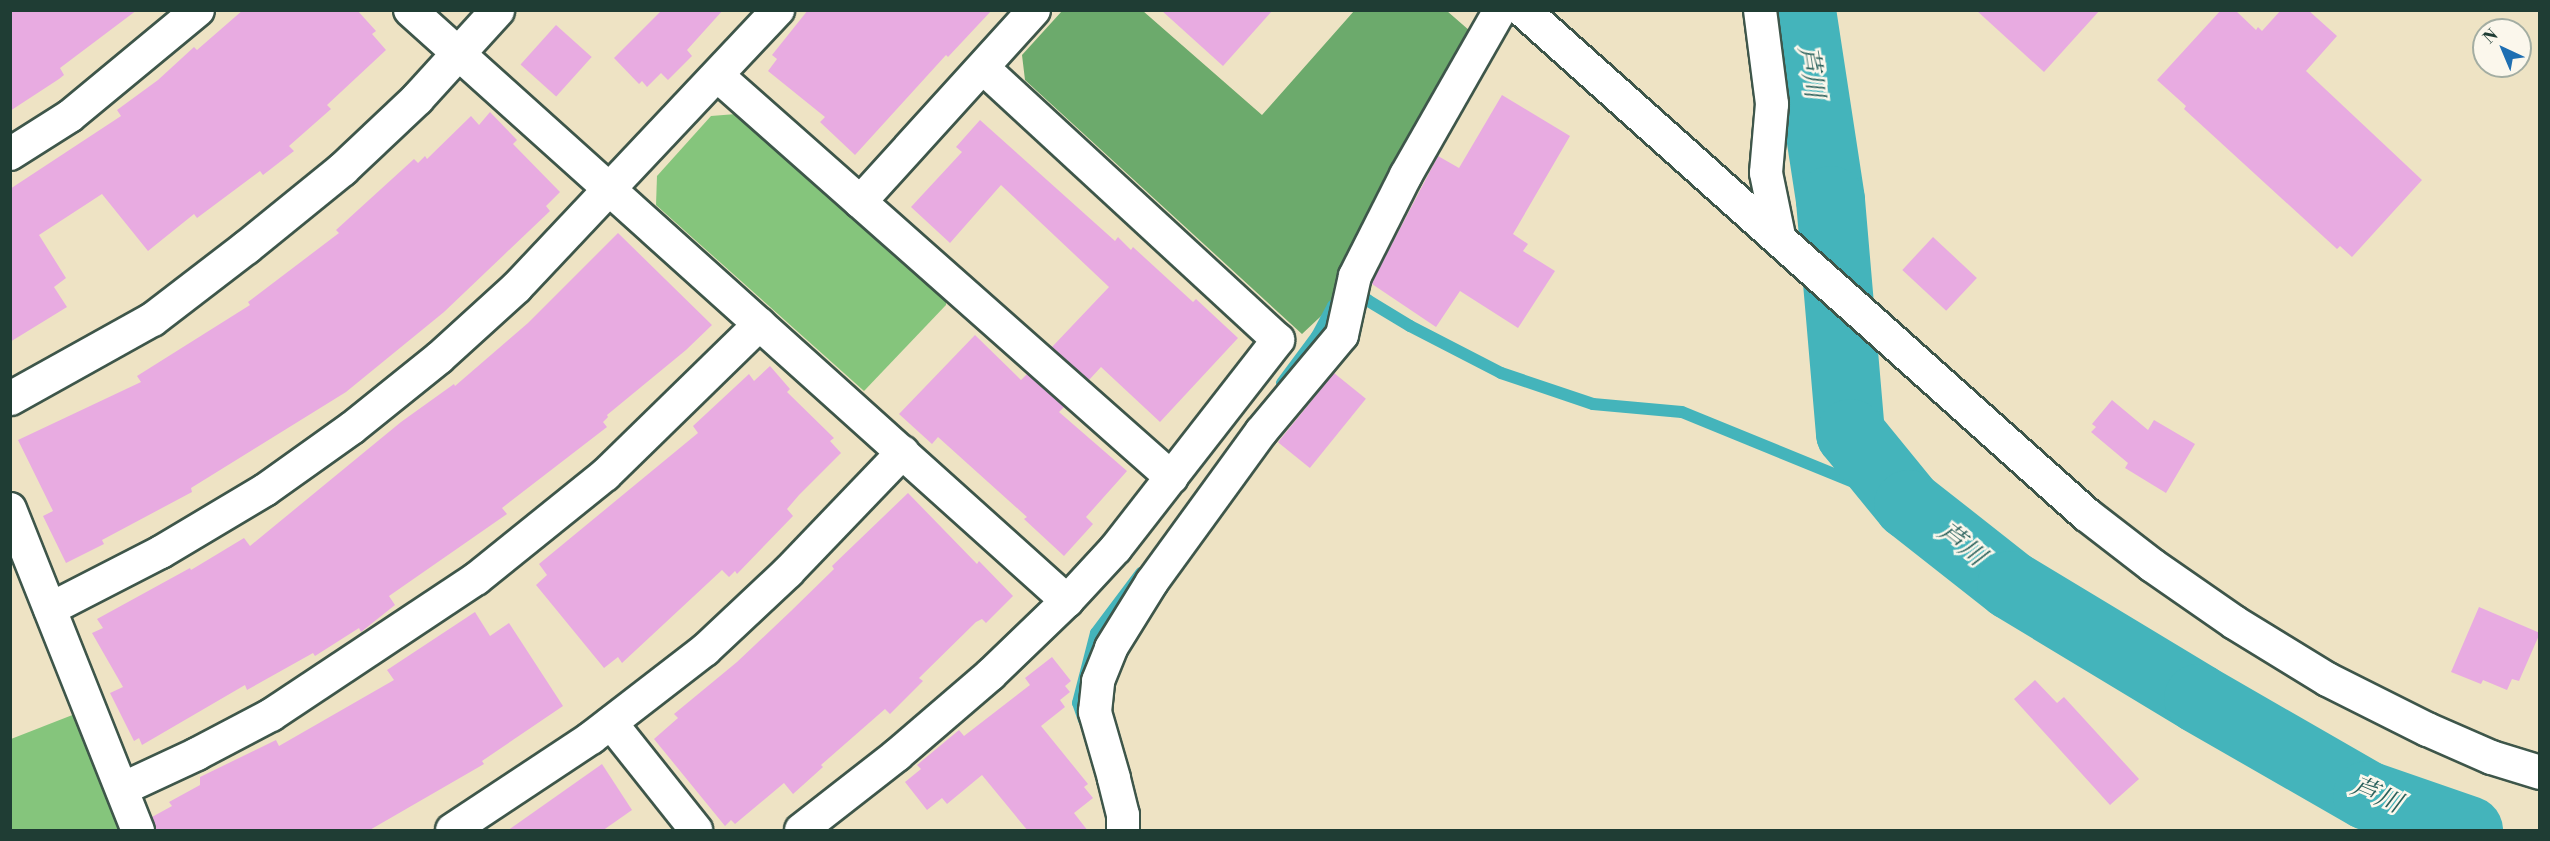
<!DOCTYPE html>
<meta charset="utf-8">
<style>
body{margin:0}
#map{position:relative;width:2550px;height:841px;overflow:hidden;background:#eee3c4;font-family:"Libre Bodoni","Noto Serif JP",serif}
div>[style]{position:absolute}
.green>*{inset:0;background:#85c57c}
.forest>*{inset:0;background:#6caa6c}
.stream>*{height:12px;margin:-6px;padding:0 6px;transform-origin:6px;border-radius:6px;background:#44b4bb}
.river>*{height:69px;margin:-34.5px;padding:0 34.5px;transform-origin:34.5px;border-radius:34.5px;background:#44b4bb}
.building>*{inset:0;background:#e8abe1;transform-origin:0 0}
.roads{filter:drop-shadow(2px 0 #3e564a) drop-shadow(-2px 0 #3e564a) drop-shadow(0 2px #3e564a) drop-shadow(0 -2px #3e564a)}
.minor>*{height:32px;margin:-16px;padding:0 16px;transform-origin:16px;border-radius:16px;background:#fff}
.tertiary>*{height:33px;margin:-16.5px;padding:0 16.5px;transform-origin:16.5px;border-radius:16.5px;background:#fff}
span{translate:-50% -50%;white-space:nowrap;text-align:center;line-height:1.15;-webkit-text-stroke:5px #fbf7ec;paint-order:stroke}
.water-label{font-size:26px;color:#2a615c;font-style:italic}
.frame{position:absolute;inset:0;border:12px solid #1f3d34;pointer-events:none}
.north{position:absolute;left:2472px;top:18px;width:60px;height:60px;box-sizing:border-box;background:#fbf7ec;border:2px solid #a3ada2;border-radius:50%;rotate:316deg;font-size:16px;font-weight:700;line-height:24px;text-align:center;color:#1f3d34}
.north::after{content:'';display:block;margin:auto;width:21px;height:27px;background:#1f6fb2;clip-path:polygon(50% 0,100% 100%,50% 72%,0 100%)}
</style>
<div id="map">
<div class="green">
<i style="clip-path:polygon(736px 114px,946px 299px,946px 305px,864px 391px,656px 205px,657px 176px,711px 116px)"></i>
<i style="clip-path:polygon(75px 714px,119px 830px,11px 830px,11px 739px)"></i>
</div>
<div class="forest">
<i style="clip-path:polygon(1062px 11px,1143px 11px,1262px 115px,1354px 11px,1447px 11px,1470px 31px,1470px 39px,1335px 303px,1302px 334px,1025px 80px,1022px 55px)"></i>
</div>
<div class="stream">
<i style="left:1282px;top:383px;width:59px;rotate:-53.3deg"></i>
<i style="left:1317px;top:336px;width:34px;rotate:-62deg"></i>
<i style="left:1333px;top:306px;width:35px;rotate:-10deg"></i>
<i style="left:1367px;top:300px;width:50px;rotate:31.2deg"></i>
<i style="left:1410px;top:326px;width:102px;rotate:27.3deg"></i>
<i style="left:1501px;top:373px;width:97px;rotate:18.6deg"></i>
<i style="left:1593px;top:404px;width:89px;rotate:5.1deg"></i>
<i style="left:1682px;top:412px;width:244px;rotate:22.2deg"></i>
<i style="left:1084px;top:720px;width:18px;rotate:-109deg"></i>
<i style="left:1078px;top:703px;width:72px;rotate:-75.6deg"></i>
<i style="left:1096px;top:633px;width:75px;rotate:-53.1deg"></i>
</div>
<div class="river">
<i style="left:1801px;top:10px;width:192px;rotate:81.3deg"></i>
<i style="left:1830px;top:200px;width:234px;rotate:85.1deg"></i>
<i style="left:1850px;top:433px;width:92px;rotate:50.8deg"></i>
<i style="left:1908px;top:504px;width:131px;rotate:38.2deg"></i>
<i style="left:2011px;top:585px;width:218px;rotate:31.1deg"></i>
<i style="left:2198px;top:698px;width:195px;rotate:29.9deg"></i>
<i style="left:2367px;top:795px;width:107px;rotate:19.1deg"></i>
</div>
<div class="building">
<i style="clip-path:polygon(10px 10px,137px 10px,60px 68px,64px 75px,59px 79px,10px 111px)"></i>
<i style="clip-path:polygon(243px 10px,357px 10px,376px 31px,372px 34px,386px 50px,327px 105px,331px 109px,289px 146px,294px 151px,263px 175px,260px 171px,197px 218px,194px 214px,148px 251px,102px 194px,39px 235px,66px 278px,54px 287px,67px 307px,10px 342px,10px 189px,121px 116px,117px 110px,158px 80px,194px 47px,197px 50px)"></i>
<i style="clip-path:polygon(662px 10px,723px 10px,687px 50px,692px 56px,668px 80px,661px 73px,647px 87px,642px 81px,639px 84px,614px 58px)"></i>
<i style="clip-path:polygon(808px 10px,992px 10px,948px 57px,946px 55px,855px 155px,820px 122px,825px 117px,768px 71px,777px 59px,772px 55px)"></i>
<i style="clip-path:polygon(1161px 10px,1273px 10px,1223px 66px)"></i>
<i style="clip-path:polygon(1976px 10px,2100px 10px,2044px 72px)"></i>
<i style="clip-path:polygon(2221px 10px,2235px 10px,2256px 30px,2258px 27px,2262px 31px,2281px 10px,2308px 10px,2337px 36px,2306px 71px,2422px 180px,2352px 257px,2340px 246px,2337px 249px,2184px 109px,2186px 106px,2157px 80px)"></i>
<i style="left:556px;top:25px;width:48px;height:53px;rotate:42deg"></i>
<i style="clip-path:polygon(1502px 95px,1570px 136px,1513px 234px,1528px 244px,1523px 251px,1555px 271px,1518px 328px,1460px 291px,1436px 327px,1372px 284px,1372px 282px,1438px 156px,1459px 168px)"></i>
<i style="clip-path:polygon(490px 112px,517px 140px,513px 144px,560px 192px,546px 206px,550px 211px,444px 312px,346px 392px,191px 488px,192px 492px,102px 540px,104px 544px,66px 563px,43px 516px,53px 511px,18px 440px,141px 382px,137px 376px,250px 305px,248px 302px,339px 233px,336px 230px,414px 159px,418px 163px,425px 156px,427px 159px,471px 116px,479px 125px)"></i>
<i style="clip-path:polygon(980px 120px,1115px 241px,1118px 237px,1131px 250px,1133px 247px,1193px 302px,1196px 299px,1238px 338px,1160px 422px,1101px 367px,1089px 380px,1052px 347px,1109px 287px,1001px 185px,950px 243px,911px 207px,962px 152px,956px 147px)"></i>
<i style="clip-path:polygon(618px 233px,712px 325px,686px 350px,607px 415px,608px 417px,603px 422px,607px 427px,502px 508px,507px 514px,389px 596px,395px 605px,361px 632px,359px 628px,315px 656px,313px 653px,247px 690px,245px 685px,142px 745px,139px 738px,134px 741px,110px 693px,123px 687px,92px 633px,103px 628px,97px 619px,190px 568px,191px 570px,244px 538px,250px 546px,401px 422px,454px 384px,455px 386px,528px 323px)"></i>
<i style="left:1933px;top:237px;width:60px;height:45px;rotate:43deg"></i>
<i style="clip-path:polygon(975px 335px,1021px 380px,1027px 374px,1064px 407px,1059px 412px,1127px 471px,1086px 517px,1093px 524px,1064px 556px,1024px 519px,1027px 517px,938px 437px,932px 444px,899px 414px)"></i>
<i style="clip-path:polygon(770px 366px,790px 389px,787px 392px,834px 438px,830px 441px,841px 453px,799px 495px,787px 509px,793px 516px,737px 574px,735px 571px,729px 577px,722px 570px,622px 663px,618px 657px,604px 668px,536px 585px,547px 575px,539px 564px,698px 433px,693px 426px,749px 374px,754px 381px)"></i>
<i style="left:1334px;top:373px;width:41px;height:89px;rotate:39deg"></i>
<i style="clip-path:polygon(2112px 400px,2148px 430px,2154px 420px,2195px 444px,2166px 493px,2125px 468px,2128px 463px,2091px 432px,2096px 427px,2092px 424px)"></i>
<i style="clip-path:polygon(908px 493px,977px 564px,979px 561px,1013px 596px,986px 623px,982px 619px,976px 622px,919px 678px,923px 681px,890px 714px,885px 709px,821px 765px,823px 767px,793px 794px,784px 783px,735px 824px,731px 820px,725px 826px,654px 739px,678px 718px,674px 714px,737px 662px,791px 611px,834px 569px,832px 566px)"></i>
<i style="clip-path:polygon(2479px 607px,2540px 633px,2519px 681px,2512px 679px,2507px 690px,2483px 680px,2481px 684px,2451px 672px)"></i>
<i style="clip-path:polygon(475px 612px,490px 636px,509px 623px,563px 706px,482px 761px,484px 764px,368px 831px,156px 831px,152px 817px,172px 806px,169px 802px,200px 785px,200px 777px,276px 740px,279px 746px,394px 680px,387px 670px)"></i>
<i style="clip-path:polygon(1052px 657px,1071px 681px,1065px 686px,1070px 692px,1060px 700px,1065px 707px,1041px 726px,1088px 784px,1084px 787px,1093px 798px,1074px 813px,1088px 831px,1028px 831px,982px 775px,947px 804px,942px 798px,927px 810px,905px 782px,921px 769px,917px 765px,959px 730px,964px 736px,1030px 685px,1025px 678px)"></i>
<i style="clip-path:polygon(2035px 680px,2057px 703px,2064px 697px,2139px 779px,2110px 805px,2014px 699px)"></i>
<i style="clip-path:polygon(602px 764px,632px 810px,602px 831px,507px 831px)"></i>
</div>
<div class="roads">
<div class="minor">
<i style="left:410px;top:10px;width:884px;rotate:41.97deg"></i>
<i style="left:1760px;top:10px;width:95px;rotate:82.7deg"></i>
<i style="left:1772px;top:104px;width:69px;rotate:95deg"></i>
<i style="left:1766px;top:173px;width:69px;rotate:78.4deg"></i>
<i style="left:718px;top:76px;width:606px;rotate:41.52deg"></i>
<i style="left:10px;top:154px;width:71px;rotate:-32.3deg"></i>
<i style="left:70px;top:116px;width:166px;rotate:-39.6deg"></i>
<i style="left:860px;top:202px;width:259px;rotate:-47.8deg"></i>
<i style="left:10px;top:509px;width:346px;rotate:68.3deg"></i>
<i style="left:50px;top:609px;width:125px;rotate:-27.2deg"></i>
<i style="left:161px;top:552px;width:121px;rotate:-30.8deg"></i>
<i style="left:265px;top:490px;width:107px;rotate:-35.5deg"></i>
<i style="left:352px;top:428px;width:112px;rotate:-38.8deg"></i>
<i style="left:439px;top:358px;width:105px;rotate:-42.3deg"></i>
<i style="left:517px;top:287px;width:381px;rotate:-46.7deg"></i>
<i style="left:611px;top:723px;width:137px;rotate:51.5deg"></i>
<i style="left:122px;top:789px;width:83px;rotate:-25deg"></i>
<i style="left:197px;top:754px;width:84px;rotate:-27.8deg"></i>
<i style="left:271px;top:715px;width:246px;rotate:-33.6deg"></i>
<i style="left:476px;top:579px;width:166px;rotate:-38.9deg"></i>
<i style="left:605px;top:475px;width:216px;rotate:-44.3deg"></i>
<i style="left:452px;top:830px;width:167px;rotate:-33.5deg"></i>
<i style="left:591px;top:738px;width:144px;rotate:-37.7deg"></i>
<i style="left:705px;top:650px;width:114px;rotate:-43.2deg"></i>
<i style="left:788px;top:572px;width:166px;rotate:-46.2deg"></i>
<i style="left:801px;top:830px;width:122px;rotate:-38deg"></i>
<i style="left:897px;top:755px;width:123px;rotate:-40.7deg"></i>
<i style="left:990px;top:675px;width:107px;rotate:-43.9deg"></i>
<i style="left:1067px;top:601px;width:72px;rotate:-47.2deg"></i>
<i style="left:1116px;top:548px;width:264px;rotate:-52.1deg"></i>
<i style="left:1278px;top:340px;width:401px;rotate:-137.3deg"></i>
<i style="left:1123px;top:830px;width:15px;rotate:-90deg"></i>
<i style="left:1123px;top:815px;width:38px;rotate:-104deg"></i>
<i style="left:1114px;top:778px;width:69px;rotate:-106.1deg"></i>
<i style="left:1095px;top:712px;width:31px;rotate:-84deg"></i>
<i style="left:1098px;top:681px;width:35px;rotate:-68deg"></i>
<i style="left:1111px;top:648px;width:78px;rotate:-58.2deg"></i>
<i style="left:1152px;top:582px;width:185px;rotate:-54deg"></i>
<i style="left:1261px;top:432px;width:126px;rotate:-50.1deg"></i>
<i style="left:1342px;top:335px;width:60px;rotate:-77.6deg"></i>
<i style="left:1355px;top:276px;width:113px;rotate:-63.2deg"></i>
<i style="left:1406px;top:175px;width:190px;rotate:-60.3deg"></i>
</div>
<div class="tertiary">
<i style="left:1523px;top:10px;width:756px;rotate:41.84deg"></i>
<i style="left:2086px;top:514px;width:83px;rotate:37.7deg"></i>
<i style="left:2152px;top:565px;width:100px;rotate:34.8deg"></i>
<i style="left:2234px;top:622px;width:109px;rotate:31.5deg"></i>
<i style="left:2327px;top:679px;width:112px;rotate:26.6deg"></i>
<i style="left:2427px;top:729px;width:70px;rotate:23.6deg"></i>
<i style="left:2491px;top:757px;width:51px;rotate:17deg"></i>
<i style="left:10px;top:398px;width:162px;rotate:-29.1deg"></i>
<i style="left:152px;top:319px;width:118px;rotate:-37.5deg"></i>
<i style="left:246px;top:247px;width:124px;rotate:-39.1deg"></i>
<i style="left:342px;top:169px;width:103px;rotate:-43.4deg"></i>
<i style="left:417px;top:98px;width:119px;rotate:-47.7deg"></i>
</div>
</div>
<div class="water-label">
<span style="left:1810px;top:72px;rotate:81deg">芦川</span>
<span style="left:1961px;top:545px;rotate:38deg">芦川</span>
<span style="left:2376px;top:796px;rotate:23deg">芦川</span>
</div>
<div class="frame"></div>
<div class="north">N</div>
</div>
